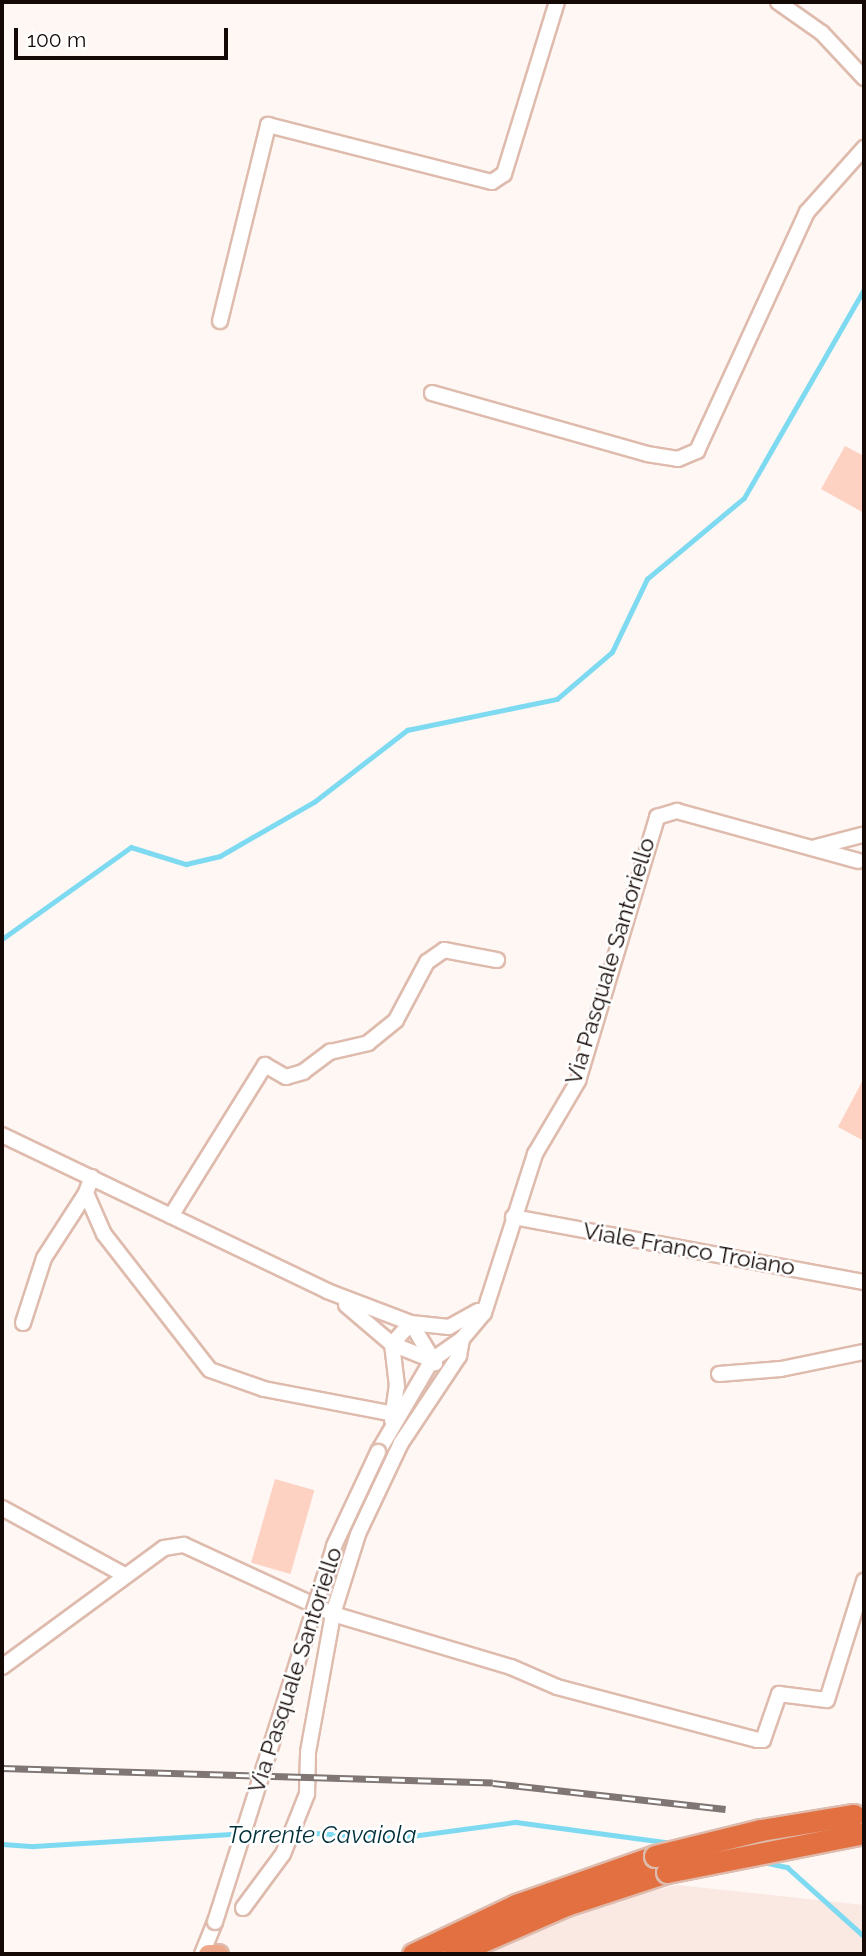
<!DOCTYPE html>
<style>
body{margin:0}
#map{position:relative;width:866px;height:1956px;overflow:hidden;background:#fff7f4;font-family:Raleway,sans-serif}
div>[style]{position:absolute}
.built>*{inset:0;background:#fae8e2}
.green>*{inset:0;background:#fdd2c2;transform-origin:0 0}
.stream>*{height:4.5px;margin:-2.25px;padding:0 2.25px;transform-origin:2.25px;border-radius:2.25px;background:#7edaf1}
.roads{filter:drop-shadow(2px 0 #debbad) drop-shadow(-2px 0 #debbad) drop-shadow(0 2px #debbad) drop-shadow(0 -2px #debbad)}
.minor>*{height:14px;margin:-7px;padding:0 7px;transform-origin:7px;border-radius:7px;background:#fff}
.major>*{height:19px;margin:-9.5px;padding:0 9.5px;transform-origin:9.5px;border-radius:9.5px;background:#eea98c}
.highway>*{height:21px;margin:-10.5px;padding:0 10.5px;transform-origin:10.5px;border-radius:10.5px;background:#e27040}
.rail>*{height:7px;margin-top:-3.5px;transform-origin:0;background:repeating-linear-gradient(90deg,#fff 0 13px,#807673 0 26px);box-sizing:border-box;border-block:2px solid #807673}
.bridges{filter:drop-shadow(2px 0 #debbad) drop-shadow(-2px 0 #debbad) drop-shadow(0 2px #debbad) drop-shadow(0 -2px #debbad)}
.minor-bridge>*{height:14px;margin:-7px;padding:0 7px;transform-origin:7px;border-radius:7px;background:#fff}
.highway-bridge>*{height:21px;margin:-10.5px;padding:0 10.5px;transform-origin:10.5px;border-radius:10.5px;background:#e27040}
span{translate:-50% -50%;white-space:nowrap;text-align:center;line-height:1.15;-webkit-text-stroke:5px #fff;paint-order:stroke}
.street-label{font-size:23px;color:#140905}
.water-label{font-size:24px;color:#012f39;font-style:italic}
.frame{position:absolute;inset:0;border:4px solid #140905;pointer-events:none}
.scale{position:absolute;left:14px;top:28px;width:214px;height:32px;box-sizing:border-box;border:4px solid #140905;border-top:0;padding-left:9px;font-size:21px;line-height:24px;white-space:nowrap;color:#140905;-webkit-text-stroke:5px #fff;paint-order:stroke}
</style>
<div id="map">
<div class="built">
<i style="clip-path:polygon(677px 1885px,864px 1905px,864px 1954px,400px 1954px)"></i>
</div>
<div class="green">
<i style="clip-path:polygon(845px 446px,864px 456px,864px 513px,821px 489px)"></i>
<i style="clip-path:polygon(864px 1078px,864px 1141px,838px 1127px)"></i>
<i style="left:275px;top:1479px;width:41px;height:87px;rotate:16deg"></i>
</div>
<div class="stream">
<i style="left:2px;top:939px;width:158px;rotate:-35.5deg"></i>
<i style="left:131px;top:847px;width:58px;rotate:17.2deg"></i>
<i style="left:186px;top:864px;width:35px;rotate:-13deg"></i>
<i style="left:220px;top:856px;width:108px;rotate:-29.9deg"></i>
<i style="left:314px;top:802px;width:118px;rotate:-37.7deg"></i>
<i style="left:407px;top:730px;width:153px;rotate:-11.7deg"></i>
<i style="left:557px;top:699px;width:72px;rotate:-40.5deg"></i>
<i style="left:612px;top:652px;width:81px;rotate:-64.4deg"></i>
<i style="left:647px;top:579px;width:126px;rotate:-39.9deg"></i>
<i style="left:744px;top:498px;width:241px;rotate:-60.1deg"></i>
<i style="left:2px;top:1844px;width:32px;rotate:4deg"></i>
<i style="left:34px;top:1846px;width:247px;rotate:-3.5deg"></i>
<i style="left:281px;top:1831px;width:116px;rotate:3.5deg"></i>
<i style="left:397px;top:1838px;width:120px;rotate:-7.7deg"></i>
<i style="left:516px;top:1822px;width:157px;rotate:7.7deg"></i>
<i style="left:763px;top:1862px;width:25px;rotate:12deg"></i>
<i style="left:787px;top:1867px;width:103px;rotate:41.9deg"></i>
</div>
<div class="roads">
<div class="minor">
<i style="left:778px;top:2px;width:54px;rotate:35.2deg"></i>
<i style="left:822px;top:33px;width:62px;rotate:47deg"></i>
<i style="left:220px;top:321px;width:202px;rotate:-76.2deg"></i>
<i style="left:268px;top:125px;width:231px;rotate:14.3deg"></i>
<i style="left:492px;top:182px;width:14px;rotate:-34deg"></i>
<i style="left:504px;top:174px;width:180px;rotate:-72.9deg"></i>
<i style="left:432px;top:393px;width:223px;rotate:15.8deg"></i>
<i style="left:647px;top:454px;width:31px;rotate:9deg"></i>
<i style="left:678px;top:459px;width:21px;rotate:-23deg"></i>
<i style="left:697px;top:451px;width:263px;rotate:-65.3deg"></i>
<i style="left:807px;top:212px;width:86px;rotate:-48.3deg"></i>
<i style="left:816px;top:847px;width:48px;rotate:-14.6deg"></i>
<i style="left:2px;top:1135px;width:361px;rotate:25.6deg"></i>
<i style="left:327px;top:1291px;width:90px;rotate:20.9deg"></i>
<i style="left:411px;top:1323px;width:38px;rotate:6deg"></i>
<i style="left:449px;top:1327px;width:33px;rotate:-29deg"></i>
<i style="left:92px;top:1177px;width:17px;rotate:111deg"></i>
<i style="left:86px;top:1193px;width:45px;rotate:66.3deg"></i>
<i style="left:104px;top:1234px;width:172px;rotate:52.1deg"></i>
<i style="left:210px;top:1370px;width:57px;rotate:19.4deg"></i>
<i style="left:264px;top:1389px;width:132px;rotate:10.9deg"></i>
<i style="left:171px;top:1216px;width:178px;rotate:-58.1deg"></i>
<i style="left:265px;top:1065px;width:24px;rotate:30deg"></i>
<i style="left:286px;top:1077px;width:18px;rotate:-16deg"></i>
<i style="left:303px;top:1072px;width:34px;rotate:-37deg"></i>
<i style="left:330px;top:1052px;width:39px;rotate:-13deg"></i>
<i style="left:368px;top:1043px;width:36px;rotate:-39deg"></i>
<i style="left:396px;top:1020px;width:66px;rotate:-61.9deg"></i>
<i style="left:427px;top:962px;width:21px;rotate:-35deg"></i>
<i style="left:444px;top:950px;width:54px;rotate:10.7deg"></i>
<i style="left:513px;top:1217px;width:357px;rotate:10.5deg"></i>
<i style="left:346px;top:1305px;width:60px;rotate:40.3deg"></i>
<i style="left:392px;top:1344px;width:43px;rotate:21.8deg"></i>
<i style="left:23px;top:1323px;width:68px;rotate:-72.1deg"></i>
<i style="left:44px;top:1258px;width:77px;rotate:-57.1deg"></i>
<i style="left:411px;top:1323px;width:47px;rotate:59deg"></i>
<i style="left:719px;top:1374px;width:62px;rotate:-4.6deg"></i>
<i style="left:781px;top:1369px;width:85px;rotate:-11.6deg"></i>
<i style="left:392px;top:1420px;width:34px;rotate:-82deg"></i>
<i style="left:397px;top:1386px;width:42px;rotate:-96.8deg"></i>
<i style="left:392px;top:1344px;width:28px;rotate:-48deg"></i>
<i style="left:378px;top:1452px;width:107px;rotate:-59.6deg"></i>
<i style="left:432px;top:1360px;width:37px;rotate:-35deg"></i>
<i style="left:462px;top:1339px;width:34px;rotate:-50deg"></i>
<i style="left:484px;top:1313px;width:167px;rotate:-72.2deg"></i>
<i style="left:535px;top:1154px;width:85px;rotate:-59.5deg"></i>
<i style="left:578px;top:1081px;width:276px;rotate:-73.3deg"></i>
<i style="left:657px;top:817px;width:21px;rotate:-17deg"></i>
<i style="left:677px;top:811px;width:188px;rotate:15.4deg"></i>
<i style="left:2px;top:1508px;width:141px;rotate:28.7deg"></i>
<i style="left:2px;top:1667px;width:201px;rotate:-36.3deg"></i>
<i style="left:164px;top:1548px;width:20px;rotate:-9deg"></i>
<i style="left:184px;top:1545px;width:164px;rotate:24.8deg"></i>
<i style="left:333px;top:1614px;width:186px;rotate:16.6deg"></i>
<i style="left:511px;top:1667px;width:50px;rotate:23.5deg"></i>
<i style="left:557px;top:1687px;width:207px;rotate:14.8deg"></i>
<i style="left:757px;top:1740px;width:6px"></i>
<i style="left:763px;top:1740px;width:49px;rotate:-70.8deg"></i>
<i style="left:779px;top:1694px;width:48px;rotate:7.1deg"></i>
<i style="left:827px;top:1700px;width:125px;rotate:-72.7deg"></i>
<i style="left:243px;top:1908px;width:67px;rotate:-53.5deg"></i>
<i style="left:283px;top:1854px;width:65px;rotate:-68.2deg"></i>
<i style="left:307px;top:1794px;width:42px;rotate:-88.6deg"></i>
<i style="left:308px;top:1752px;width:140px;rotate:-79.7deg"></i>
<i style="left:333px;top:1614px;width:84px;rotate:-72.6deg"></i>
<i style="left:358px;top:1534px;width:101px;rotate:-64.7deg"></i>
<i style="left:401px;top:1443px;width:105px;rotate:-56.3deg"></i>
<i style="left:459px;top:1356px;width:17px;rotate:-80deg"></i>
<i style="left:202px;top:1954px;width:35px;rotate:-68deg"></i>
</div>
<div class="major">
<i style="left:208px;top:1954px;width:10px"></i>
</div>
<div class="highway">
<i style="left:413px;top:1954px;width:114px;rotate:-25.4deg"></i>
<i style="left:516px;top:1905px;width:147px;rotate:-19.4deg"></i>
<i style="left:454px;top:1954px;width:122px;rotate:-23.6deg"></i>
<i style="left:566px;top:1905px;width:106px;rotate:-18.1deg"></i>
</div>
</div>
<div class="rail">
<i style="left:2px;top:1768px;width:491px;rotate:1.7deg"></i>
<i style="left:493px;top:1783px;width:234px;rotate:6.4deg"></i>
</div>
<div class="bridges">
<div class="minor-bridge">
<i style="left:215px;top:1922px;width:394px;rotate:-72.4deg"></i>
<i style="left:334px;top:1546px;width:104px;rotate:-64.9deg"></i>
</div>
<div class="highway-bridge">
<i style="left:655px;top:1856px;width:109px;rotate:-13.8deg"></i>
<i style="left:761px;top:1830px;width:94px;rotate:-9.2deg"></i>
<i style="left:667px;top:1872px;width:201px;rotate:-11.2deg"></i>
</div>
</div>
<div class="street-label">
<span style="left:610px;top:961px;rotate:-73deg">Via Pasquale Santoriello</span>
<span style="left:689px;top:1249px;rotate:10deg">Viale Franco Troiano</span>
<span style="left:295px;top:1670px;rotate:-72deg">Via Pasquale Santoriello</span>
</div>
<div class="water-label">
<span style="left:322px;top:1835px">Torrente Cavaiola</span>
</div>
<div class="frame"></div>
<div class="scale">100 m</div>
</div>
